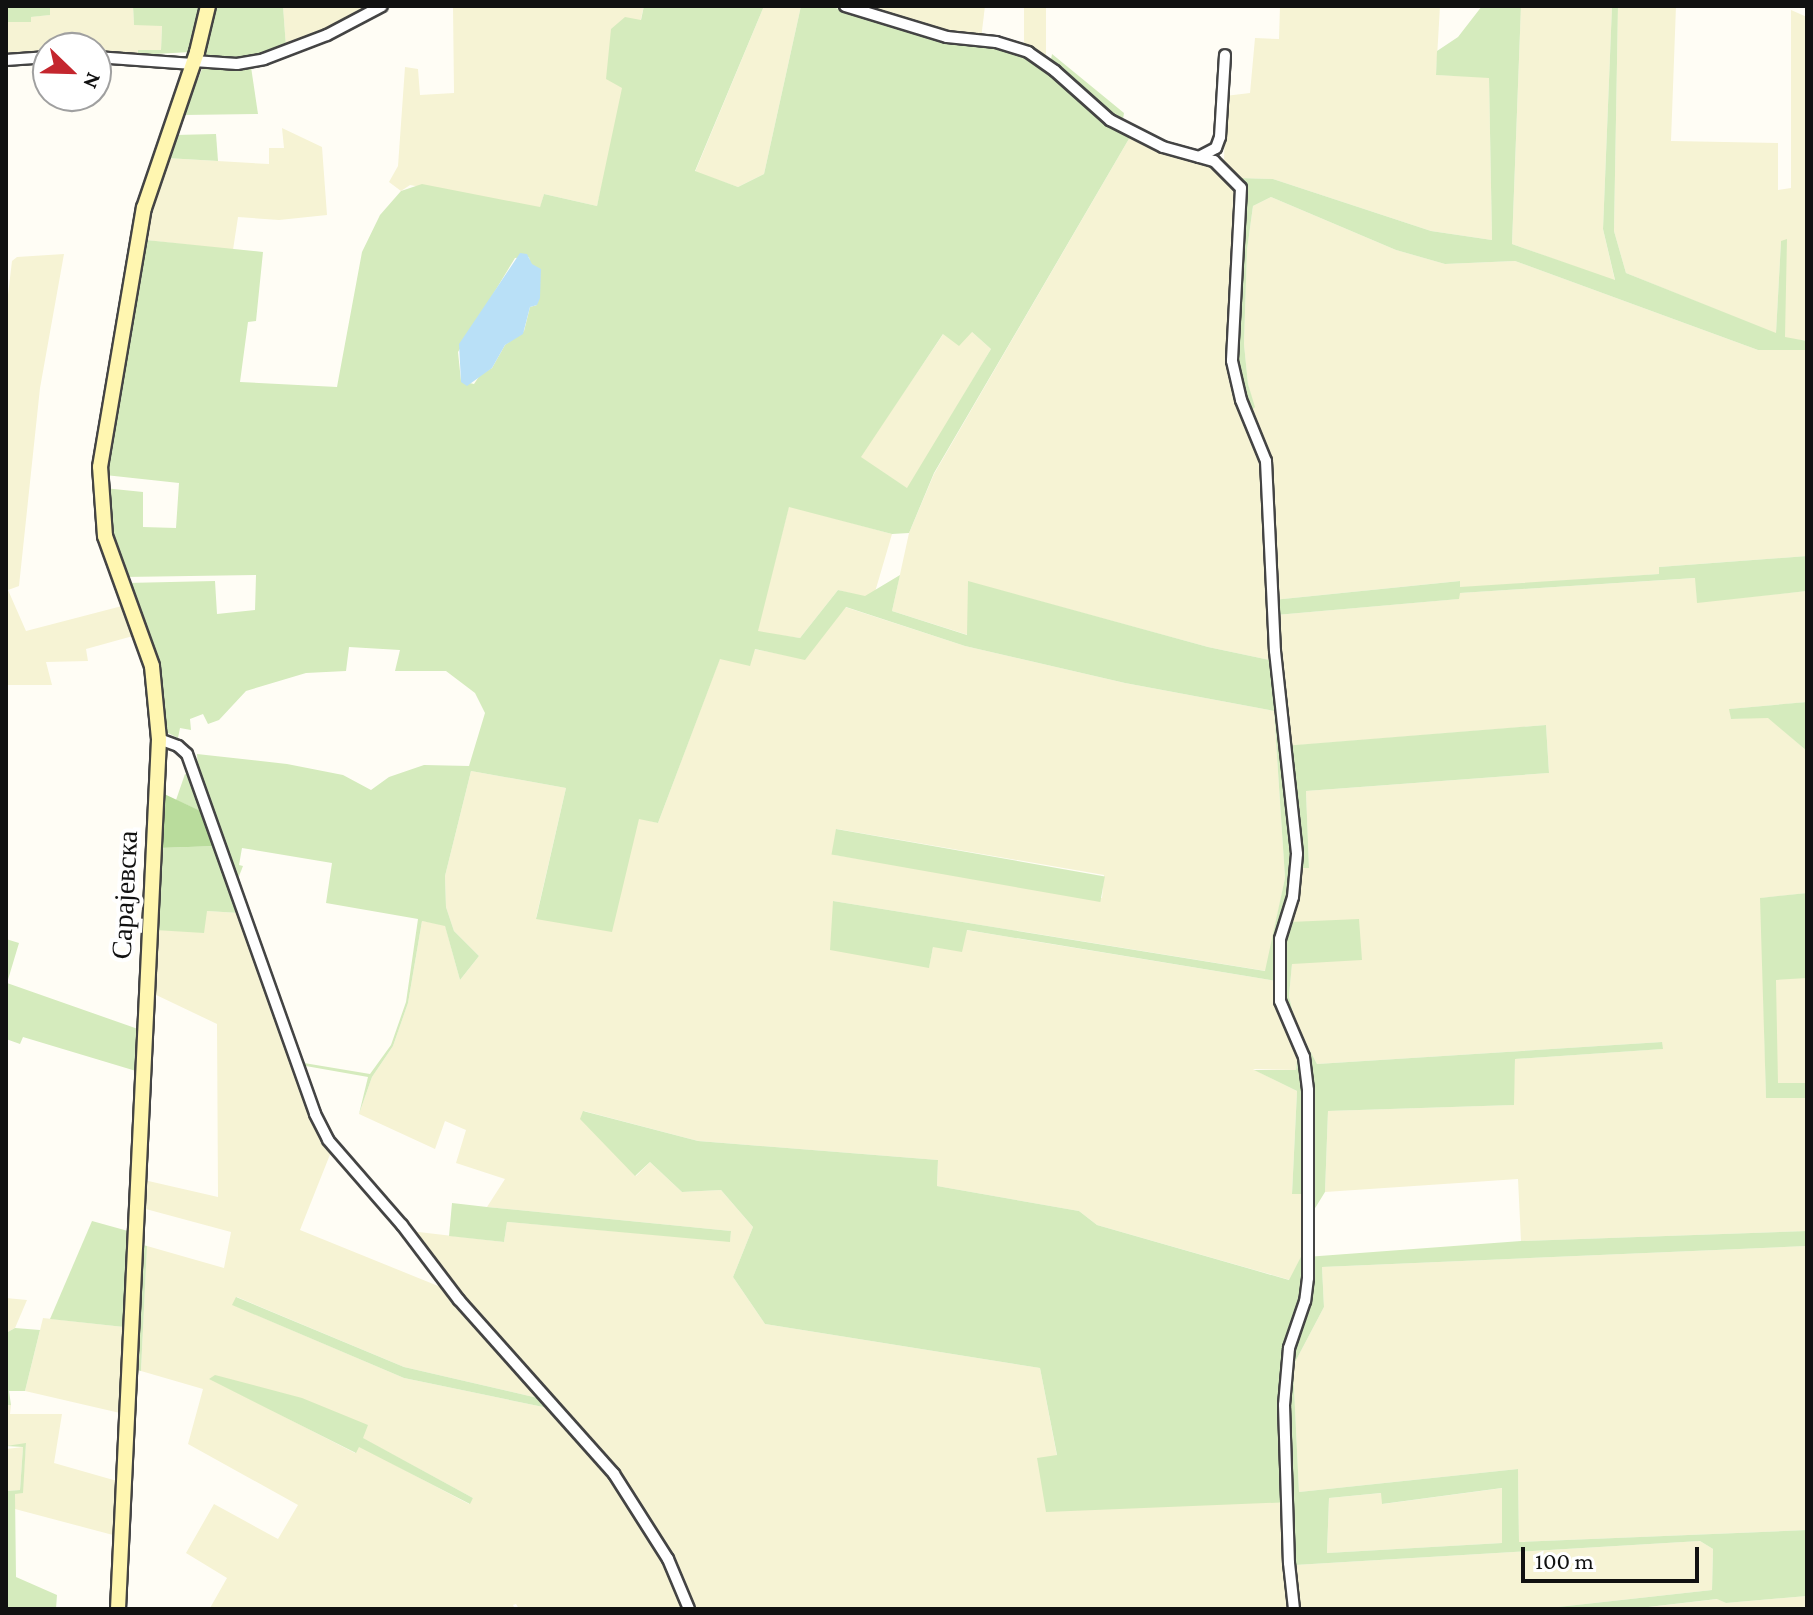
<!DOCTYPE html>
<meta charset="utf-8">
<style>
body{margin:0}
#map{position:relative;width:1813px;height:1615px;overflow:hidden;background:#fffdf5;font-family:"Crimson Pro",serif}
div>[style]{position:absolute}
.farmland>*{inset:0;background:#f6f3d4;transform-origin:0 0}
.green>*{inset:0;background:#d5ebbd;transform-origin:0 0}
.forest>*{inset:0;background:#b9dc9c}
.water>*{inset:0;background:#b9e0f7}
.roads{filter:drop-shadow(2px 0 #444) drop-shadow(-2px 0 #444) drop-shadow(0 2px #444) drop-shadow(0 -2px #444)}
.minor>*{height:10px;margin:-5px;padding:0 5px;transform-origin:5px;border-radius:5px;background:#fff}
.secondary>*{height:14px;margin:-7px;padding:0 7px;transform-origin:7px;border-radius:7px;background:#fff6b0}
span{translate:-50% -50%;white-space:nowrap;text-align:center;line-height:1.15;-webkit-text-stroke:8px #fff;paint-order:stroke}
.street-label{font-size:28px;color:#111}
.frame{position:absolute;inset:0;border:8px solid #111;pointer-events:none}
.north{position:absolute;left:32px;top:32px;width:80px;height:80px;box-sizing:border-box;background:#fff;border:2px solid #a0a0a0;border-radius:50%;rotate:113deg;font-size:22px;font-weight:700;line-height:32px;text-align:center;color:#111}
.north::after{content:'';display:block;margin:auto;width:28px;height:36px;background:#c4262e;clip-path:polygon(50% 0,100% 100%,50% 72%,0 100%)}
.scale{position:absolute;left:1521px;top:1547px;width:178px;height:36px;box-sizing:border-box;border:4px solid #111;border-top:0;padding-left:10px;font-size:24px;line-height:28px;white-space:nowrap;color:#111;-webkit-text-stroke:6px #fff;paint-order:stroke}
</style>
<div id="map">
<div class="farmland">
<i style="clip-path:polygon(50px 6px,133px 6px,134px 25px,162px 25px,161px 50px,139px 51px,138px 55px,96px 54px,96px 48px,48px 48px,48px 54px,6px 56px,6px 22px,30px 22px,30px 17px,49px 15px)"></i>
<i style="clip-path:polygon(283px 6px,375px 6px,323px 33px,286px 47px)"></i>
<i style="clip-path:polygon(453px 6px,644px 6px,597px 206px,544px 194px,540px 208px,410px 185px,401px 191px,389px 182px,398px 166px,405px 67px,418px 69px,420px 95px,454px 93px)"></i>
<i style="clip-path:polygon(764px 6px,801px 6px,764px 174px,738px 187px,695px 172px)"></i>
<i style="clip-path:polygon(853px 6px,985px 6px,981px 39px,947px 35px)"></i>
<i style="clip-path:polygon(1024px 6px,1046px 6px,1046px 60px,1024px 46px)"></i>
<i style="clip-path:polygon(1280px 6px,1440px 6px,1436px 75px,1489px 77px,1492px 240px,1431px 231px,1273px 179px,1239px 178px,1224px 166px,1225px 96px,1250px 93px,1255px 38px,1279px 39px)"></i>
<i style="clip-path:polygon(1521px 6px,1612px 6px,1603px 229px,1615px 281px,1512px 244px)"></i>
<i style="clip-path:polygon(1618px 6px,1676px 6px,1671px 141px,1778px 143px,1778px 190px,1791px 188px,1791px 10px,1807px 17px,1807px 341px,1785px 338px,1781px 241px,1776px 334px,1626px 273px,1614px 231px)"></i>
<i style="clip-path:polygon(282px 128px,322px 147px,327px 215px,279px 220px,238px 217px,233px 250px,146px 240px,166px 158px,269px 164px,269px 148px,284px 148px)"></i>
<i style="clip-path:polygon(1130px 137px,1212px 165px,1240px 193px,1229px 359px,1262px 466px,1274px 661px,1208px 647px,969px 582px,968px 635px,892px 611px,909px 533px,934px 474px)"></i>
<i style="clip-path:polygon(1271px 197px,1396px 250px,1445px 264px,1515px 261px,1758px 350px,1807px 350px,1807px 556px,1659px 567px,1659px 574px,1459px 588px,1460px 581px,1273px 600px,1270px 499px,1250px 412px,1254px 407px,1248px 384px,1244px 344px,1247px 250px,1253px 206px)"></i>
<i style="clip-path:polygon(64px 254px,40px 388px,19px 586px,8px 590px,26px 631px,122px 606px,133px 636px,86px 649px,88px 661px,46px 662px,52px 685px,6px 685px,6px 312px,12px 261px,17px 257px)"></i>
<i style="clip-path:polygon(972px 332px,991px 349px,908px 489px,860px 457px,944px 333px)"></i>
<i style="clip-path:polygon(789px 506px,892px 534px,875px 592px,865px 597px,838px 590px,800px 638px,757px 632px)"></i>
<i style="clip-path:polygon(1696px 578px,1697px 602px,1807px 591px,1807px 702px,1730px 709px,1731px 719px,1768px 717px,1807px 751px,1807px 893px,1761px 898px,1766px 1098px,1807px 1098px,1807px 1231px,1521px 1241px,1518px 1179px,1325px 1192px,1328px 1111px,1513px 1105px,1515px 1059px,1662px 1049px,1662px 1042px,1317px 1064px,1295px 1021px,1289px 996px,1292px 963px,1362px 959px,1289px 922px,1298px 868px,1309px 868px,1306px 791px,1549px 773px,1546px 725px,1288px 746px,1276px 615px,1458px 599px,1459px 593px)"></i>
<i style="clip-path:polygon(evenodd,845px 607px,965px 646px,1125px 683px,1274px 711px,1285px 878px,1266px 971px,833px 901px,929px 967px,933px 947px,966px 930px,1276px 981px,1288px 1029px,1298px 1051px,1296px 1070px,1253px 1069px,1297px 1091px,1292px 1194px,1304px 1194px,1306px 1247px,1290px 1280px,1097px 1225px,1079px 1211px,937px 1186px,938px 1160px,698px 1141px,584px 1111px,636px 1176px,650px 1162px,682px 1192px,721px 1190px,753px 1227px,733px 1277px,765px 1324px,1040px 1368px,1057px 1456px,1287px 1501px,1293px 1609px,693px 1609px,647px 1517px,454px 1289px,410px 1231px,504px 1242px,507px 1222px,730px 1241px,731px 1231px,487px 1207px,505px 1179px,456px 1163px,466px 1130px,445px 1121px,435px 1149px,359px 1114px,372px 1077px,393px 1046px,408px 1003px,422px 921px,445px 925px,460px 980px,479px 956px,454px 931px,446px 907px,445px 876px,471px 771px,566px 788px,536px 918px,639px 818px,658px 823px,720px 658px,754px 649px,805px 659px,845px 607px,837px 829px,1104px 875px,1102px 898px,835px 855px,837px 829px)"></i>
<i style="clip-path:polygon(evenodd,207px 911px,239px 913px,313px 1120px,331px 1152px,300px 1230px,448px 1290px,542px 1399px,404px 1367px,237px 1297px,233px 1305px,404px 1378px,553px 1409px,618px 1484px,664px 1557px,686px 1609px,519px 1609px,516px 1604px,513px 1605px,515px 1609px,210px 1608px,227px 1578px,186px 1553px,214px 1504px,278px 1539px,298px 1505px,188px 1444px,203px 1389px,141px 1371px,147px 1246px,224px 1268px,231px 1232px,142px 1208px,144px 1180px,218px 1197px,217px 1024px,152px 993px,155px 930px,207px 911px,209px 1378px,367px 1425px,362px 1438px,473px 1498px,469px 1504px,359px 1446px,355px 1453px,209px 1378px)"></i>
<i style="left:1807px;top:978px;width:105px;height:31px;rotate:90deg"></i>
<i style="clip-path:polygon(1807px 1246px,1807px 1530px,1519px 1542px,1518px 1469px,1299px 1492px,1293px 1366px,1324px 1307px,1322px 1267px)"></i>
<i style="clip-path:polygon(6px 1298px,27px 1300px,15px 1328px,6px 1333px)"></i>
<i style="clip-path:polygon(43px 1318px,124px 1327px,120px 1413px,25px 1391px)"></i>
<i style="clip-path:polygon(6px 1405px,11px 1405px,10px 1414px,62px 1414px,54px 1463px,117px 1481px,113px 1535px,15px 1509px,15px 1493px,22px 1493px,26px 1444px,6px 1446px)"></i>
<i style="clip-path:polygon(23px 1447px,20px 1490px,6px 1491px,6px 1449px)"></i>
<i style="clip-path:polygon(1503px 1488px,1502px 1543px,1327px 1553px,1329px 1498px,1382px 1493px,1383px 1504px)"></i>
<i style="clip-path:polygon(1700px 1541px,1713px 1549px,1712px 1590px,1540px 1609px,1298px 1609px,1295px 1565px)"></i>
<i style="clip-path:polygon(1807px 1596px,1807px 1609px,1631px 1609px,1718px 1599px,1726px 1603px)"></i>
</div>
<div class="green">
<i style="clip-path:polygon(6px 6px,50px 6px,50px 15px,31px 17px,31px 22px,6px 22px)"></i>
<i style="clip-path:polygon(133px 6px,202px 6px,190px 52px,138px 55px,138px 50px,161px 50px,162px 26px,134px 25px)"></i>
<i style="clip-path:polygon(215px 6px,283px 6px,286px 47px,229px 62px,204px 57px)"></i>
<i style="clip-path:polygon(evenodd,644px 6px,764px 6px,695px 171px,738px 187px,764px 174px,801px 6px,829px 6px,935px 39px,1003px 48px,1050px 65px,1052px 54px,1124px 113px,1121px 132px,1130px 137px,934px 473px,909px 533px,892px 534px,789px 507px,758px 631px,800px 638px,838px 590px,865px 596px,900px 575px,892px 611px,967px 635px,968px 581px,1208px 647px,1274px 661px,1283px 746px,1546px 725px,1549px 773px,1306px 791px,1309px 868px,1299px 868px,1290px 922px,1359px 919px,1362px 960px,1292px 964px,1289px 996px,1295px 1022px,1317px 1064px,1662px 1042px,1663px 1049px,1515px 1059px,1514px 1105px,1328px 1111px,1325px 1192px,1309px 1218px,1304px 1194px,1292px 1194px,1297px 1091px,1254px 1070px,1296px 1070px,1298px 1051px,1281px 1019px,1276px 981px,967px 930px,962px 952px,933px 947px,929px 968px,830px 950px,833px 901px,1265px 971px,1285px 878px,1274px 711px,1125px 683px,965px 646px,846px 607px,805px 660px,755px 649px,750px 666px,720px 659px,658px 823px,639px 819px,612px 932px,536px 919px,566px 788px,471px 771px,445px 876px,446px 907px,454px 931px,479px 956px,460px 980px,445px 926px,422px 921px,408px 1003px,393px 1046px,372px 1077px,359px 1114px,368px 1077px,300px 1065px,298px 1062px,370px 1074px,391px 1045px,406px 1002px,418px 919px,326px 903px,332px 863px,242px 848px,239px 865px,243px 866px,236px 884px,198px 771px,197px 754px,287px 764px,343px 775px,371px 790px,389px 777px,424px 765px,469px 766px,485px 713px,475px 693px,446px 671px,395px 671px,400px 650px,349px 647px,346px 671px,306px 673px,246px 691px,219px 720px,208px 724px,203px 714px,190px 719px,191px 730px,180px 728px,178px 738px,164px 731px,160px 676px,126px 583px,215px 581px,217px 614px,255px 610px,256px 575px,124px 577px,108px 520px,104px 488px,143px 492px,143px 527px,176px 528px,179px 483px,105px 475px,146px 240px,263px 252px,256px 321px,248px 322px,240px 382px,337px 387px,362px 252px,380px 215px,401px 191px,422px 184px,540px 207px,544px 194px,597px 206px,622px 88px,606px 79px,611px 29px,625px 17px,641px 20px,644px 6px,529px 257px,537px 305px,530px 307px,524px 331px,505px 345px,492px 368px,480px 375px,474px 384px,461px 381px,458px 352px,515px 258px,529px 257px,644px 6px,972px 332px,991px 349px,907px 488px,861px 457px,943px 334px,959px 346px,972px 332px)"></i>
<i style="clip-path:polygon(1482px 6px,1521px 6px,1512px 244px,1615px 280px,1603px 229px,1612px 6px,1618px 6px,1614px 231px,1626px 273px,1776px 333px,1781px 241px,1787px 239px,1785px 337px,1807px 341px,1807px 350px,1758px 350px,1515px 261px,1445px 264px,1396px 250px,1271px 197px,1253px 206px,1247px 250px,1244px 344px,1248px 384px,1255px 407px,1250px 412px,1233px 357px,1243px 184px,1239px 178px,1273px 179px,1431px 231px,1492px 240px,1489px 78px,1436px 75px,1437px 51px,1458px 37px)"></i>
<i style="clip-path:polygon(251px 67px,258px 114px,183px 115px,202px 69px)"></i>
<i style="clip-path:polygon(216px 134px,218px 161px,166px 158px,175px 135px)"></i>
<i style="clip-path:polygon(1807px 556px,1807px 591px,1697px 603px,1695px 578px,1460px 593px,1459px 599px,1276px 615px,1273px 600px,1460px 581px,1460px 587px,1659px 574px,1659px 567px)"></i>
<i style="clip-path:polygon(1807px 702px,1807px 751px,1768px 718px,1731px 719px,1729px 709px)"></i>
<i style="clip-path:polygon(185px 774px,192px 777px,205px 813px,176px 800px)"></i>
<i style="left:836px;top:829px;width:273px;height:26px;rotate:10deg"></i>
<i style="clip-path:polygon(217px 846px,239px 913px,207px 911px,204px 933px,155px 930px,159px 848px)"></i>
<i style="clip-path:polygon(1807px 893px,1807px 978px,1776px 980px,1778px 1083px,1807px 1083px,1807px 1098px,1766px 1098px,1760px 898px)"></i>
<i style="clip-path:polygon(6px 939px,19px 943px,7px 983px,138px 1029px,136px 1071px,23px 1037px,20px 1044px,6px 1039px)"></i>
<i style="clip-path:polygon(evenodd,583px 1111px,698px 1141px,938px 1160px,937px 1186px,1079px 1211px,1097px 1225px,1289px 1280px,1306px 1247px,1306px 1257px,1521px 1241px,1807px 1231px,1807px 1246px,1322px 1267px,1324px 1307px,1293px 1366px,1299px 1492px,1518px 1469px,1519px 1542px,1807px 1530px,1807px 1596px,1726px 1603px,1717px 1599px,1631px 1609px,1540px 1609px,1712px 1590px,1713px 1549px,1700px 1541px,1295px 1565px,1292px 1502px,1046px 1512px,1037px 1458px,1057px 1455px,1040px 1368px,765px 1324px,733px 1277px,753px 1227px,721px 1190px,682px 1192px,650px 1162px,635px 1176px,580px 1119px,583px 1111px,1502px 1488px,1502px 1543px,1327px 1553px,1329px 1498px,1381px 1493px,1382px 1504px,1502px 1488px)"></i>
<i style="clip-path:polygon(452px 1203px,487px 1207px,731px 1231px,730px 1242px,507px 1222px,504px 1242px,449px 1236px)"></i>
<i style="clip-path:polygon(92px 1221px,128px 1231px,124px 1327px,50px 1319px)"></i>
<i style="clip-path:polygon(139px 1244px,147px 1246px,141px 1371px,134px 1369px)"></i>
<i style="clip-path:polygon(236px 1297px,404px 1367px,542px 1399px,553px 1409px,404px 1378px,232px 1305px)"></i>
<i style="clip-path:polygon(15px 1328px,40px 1330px,25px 1391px,9px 1391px,11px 1405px,6px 1405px,6px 1333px)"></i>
<i style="clip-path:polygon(215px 1375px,302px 1398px,368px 1425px,363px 1438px,473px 1498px,470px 1504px,359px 1447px,356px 1453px,209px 1379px)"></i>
<i style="clip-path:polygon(26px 1443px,23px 1493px,15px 1494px,16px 1577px,57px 1595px,56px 1609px,6px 1609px,6px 1491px,20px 1490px,23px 1447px,6px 1446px)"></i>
</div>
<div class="forest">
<i style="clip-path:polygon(162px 793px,205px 813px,217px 846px,159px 848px)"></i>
</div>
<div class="water">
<i style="clip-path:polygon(520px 253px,527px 254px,532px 264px,541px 269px,540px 298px,537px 305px,530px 307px,523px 334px,505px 345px,492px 368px,467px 386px,461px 382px,459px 344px)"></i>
</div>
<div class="roads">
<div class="minor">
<i style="left:845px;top:6px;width:107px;rotate:16.9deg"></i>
<i style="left:947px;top:37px;width:49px;rotate:5.8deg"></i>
<i style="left:996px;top:42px;width:34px;rotate:17deg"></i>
<i style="left:1028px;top:52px;width:33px;rotate:35deg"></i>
<i style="left:1055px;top:71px;width:74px;rotate:41.7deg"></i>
<i style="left:1110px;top:120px;width:59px;rotate:27deg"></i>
<i style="left:1163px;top:147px;width:53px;rotate:15.4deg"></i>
<i style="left:1214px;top:161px;width:38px;rotate:45deg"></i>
<i style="left:1241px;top:188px;width:173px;rotate:93deg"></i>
<i style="left:1232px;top:361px;width:40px;rotate:77deg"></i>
<i style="left:1241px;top:400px;width:66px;rotate:67.7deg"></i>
<i style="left:1266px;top:461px;width:190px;rotate:87.3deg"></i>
<i style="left:1275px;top:651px;width:204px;rotate:83.8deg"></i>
<i style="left:1297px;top:854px;width:43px;rotate:95.3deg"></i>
<i style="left:1293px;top:897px;width:44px;rotate:107.2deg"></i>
<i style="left:1280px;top:939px;width:62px;rotate:90deg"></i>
<i style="left:1280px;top:1001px;width:61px;rotate:66.8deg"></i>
<i style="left:1304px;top:1057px;width:33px;rotate:83deg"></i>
<i style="left:1308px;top:1090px;width:188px;rotate:90deg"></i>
<i style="left:1308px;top:1278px;width:23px;rotate:97deg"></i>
<i style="left:1305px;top:1301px;width:50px;rotate:108.8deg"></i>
<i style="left:1289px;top:1348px;width:57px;rotate:95deg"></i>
<i style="left:1284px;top:1405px;width:158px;rotate:88.2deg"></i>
<i style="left:1289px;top:1563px;width:46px;rotate:83.8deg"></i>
<i style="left:96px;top:57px;width:97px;rotate:4.1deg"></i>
<i style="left:6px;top:60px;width:42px;rotate:-4.1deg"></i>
<i style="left:194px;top:61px;width:43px;rotate:4deg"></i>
<i style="left:237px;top:64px;width:27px;rotate:-10deg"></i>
<i style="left:264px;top:59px;width:67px;rotate:-20.9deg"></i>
<i style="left:327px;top:35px;width:62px;rotate:-27.8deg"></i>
<i style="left:1199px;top:157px;width:19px;rotate:-28deg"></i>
<i style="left:1216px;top:148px;width:12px;rotate:-70deg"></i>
<i style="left:1220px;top:137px;width:82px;rotate:-86.5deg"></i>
<i style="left:159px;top:739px;width:20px;rotate:20deg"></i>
<i style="left:178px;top:746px;width:12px;rotate:42deg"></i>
<i style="left:187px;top:754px;width:382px;rotate:70.4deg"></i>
<i style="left:315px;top:1114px;width:29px;rotate:63deg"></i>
<i style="left:328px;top:1140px;width:113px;rotate:49deg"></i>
<i style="left:402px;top:1225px;width:94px;rotate:52.8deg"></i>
<i style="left:459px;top:1300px;width:233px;rotate:48.3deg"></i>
<i style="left:614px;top:1474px;width:101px;rotate:57.6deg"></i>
<i style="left:668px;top:1559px;width:54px;rotate:67.2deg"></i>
</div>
<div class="secondary">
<i style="left:118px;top:1609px;width:871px;rotate:-87.3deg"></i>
<i style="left:159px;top:739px;width:73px;rotate:-95.5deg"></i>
<i style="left:152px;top:666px;width:138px;rotate:-109.9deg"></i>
<i style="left:105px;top:536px;width:69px;rotate:-94.1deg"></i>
<i style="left:100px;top:467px;width:263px;rotate:-80.4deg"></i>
<i style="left:144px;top:208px;width:165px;rotate:-71.2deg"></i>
<i style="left:197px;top:52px;width:47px;rotate:-76.6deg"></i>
</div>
</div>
<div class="street-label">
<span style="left:125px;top:895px;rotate:-87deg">Сарајевска</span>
</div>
<div class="frame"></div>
<div class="north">N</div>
<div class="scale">100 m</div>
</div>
